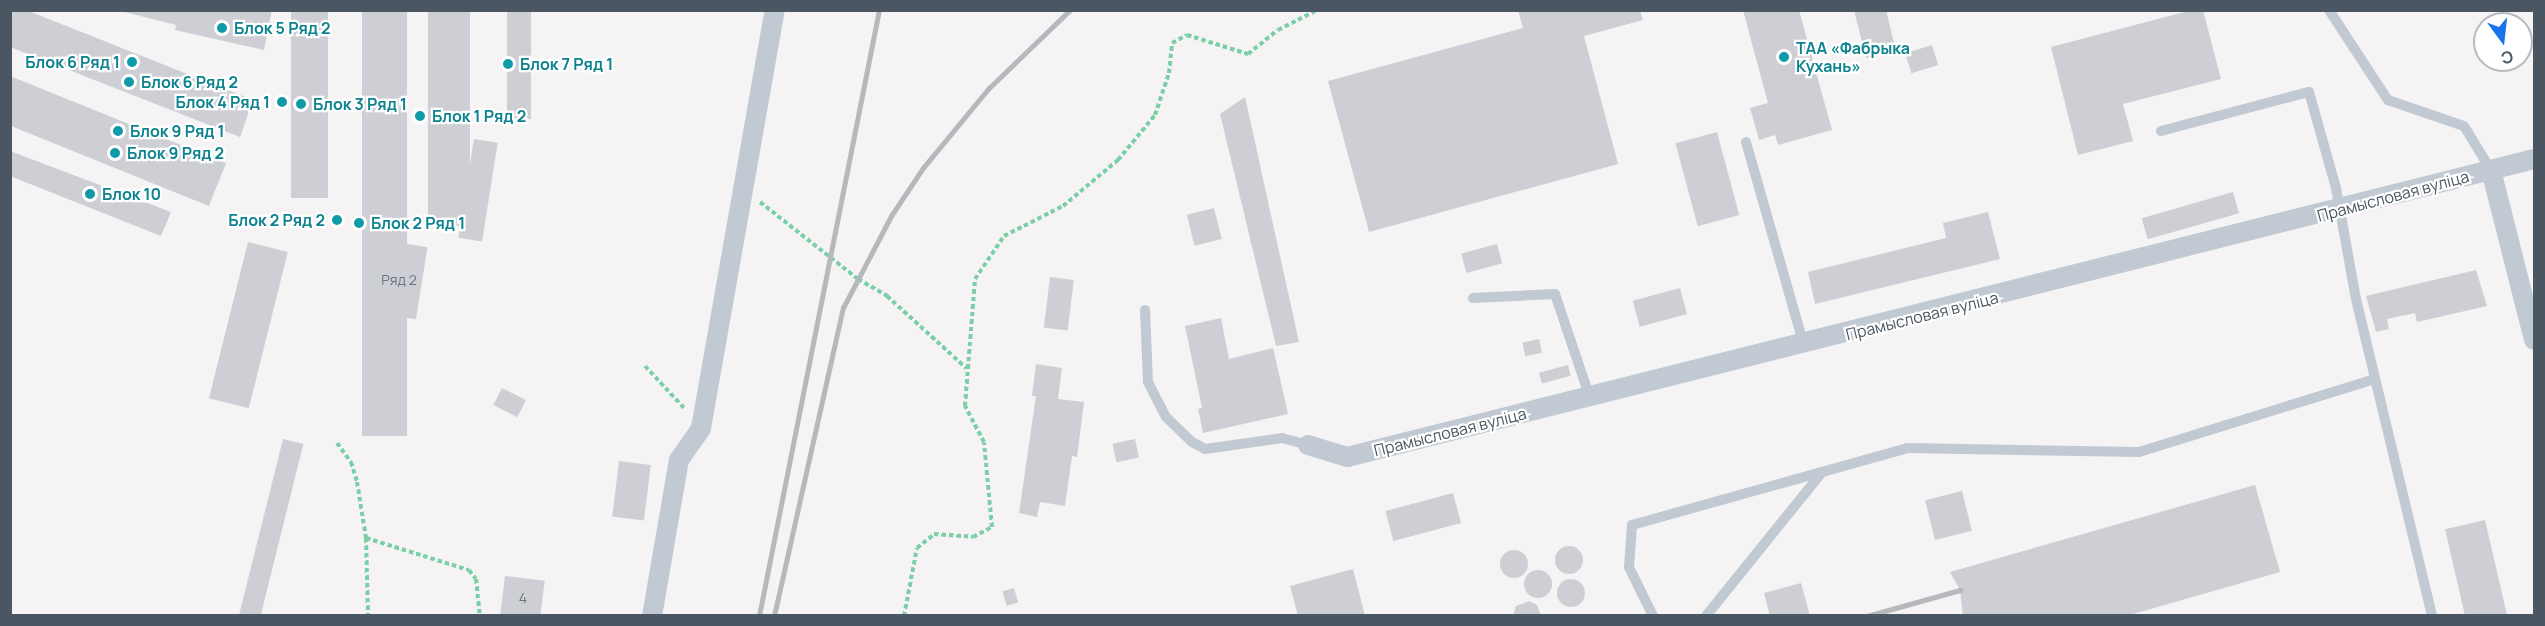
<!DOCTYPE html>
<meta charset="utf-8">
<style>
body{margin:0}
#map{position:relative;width:2545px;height:626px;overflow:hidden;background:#f5f3f3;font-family:Manrope,sans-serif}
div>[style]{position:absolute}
.building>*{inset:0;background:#cdcfd5;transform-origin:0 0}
.round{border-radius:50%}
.path>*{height:4px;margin-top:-2px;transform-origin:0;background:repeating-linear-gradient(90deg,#7ad0a6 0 4.5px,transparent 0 7.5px)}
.service>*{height:10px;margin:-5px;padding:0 5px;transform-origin:5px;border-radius:5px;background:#c1cad2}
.minor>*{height:20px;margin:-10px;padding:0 10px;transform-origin:10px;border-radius:10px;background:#c1cad2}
.rail>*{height:4.5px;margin:-2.25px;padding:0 2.25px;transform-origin:2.25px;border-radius:2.25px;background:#b5b8bd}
.dots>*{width:16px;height:16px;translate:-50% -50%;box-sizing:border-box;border:3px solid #fff;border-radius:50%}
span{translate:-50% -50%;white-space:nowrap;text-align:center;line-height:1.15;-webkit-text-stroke:4.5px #fff;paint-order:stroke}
.number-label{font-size:14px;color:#6b747e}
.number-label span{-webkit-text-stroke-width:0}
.culture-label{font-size:16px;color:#0d838f;font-weight:700}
.left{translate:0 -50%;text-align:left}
.right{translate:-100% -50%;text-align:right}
.street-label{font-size:16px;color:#4a5661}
.frame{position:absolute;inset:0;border:12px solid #4a5661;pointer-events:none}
.north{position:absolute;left:2473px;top:12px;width:60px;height:60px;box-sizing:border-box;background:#fff;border:2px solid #b7bbc0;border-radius:50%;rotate:165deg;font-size:16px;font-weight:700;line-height:24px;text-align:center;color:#4a5661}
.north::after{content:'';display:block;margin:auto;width:21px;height:27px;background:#1a73e8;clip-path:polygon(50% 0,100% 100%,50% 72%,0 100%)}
</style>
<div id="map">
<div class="building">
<i style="clip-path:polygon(10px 10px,26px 10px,253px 100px,240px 137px,10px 47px)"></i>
<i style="clip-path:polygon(272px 10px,264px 50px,175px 30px,176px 25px,121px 11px)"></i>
<i style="left:291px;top:10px;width:37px;height:188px"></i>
<i style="left:362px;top:10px;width:45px;height:426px"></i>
<i style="left:428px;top:10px;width:42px;height:216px"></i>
<i style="left:507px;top:10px;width:24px;height:109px"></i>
<i style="clip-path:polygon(1518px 10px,1640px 10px,1643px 20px,1584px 36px,1618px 164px,1369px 232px,1328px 81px,1523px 28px)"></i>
<i style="clip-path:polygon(1743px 10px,1799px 10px,1832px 130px,1778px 145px,1775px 135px,1759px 140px,1750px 108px,1768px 103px)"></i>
<i style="clip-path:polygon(1854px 10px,1886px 10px,1896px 51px,1866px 58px)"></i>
<i style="clip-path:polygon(2192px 10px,2203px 10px,2221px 79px,2123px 104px,2133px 141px,2078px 155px,2051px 47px)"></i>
<i style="left:1932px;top:45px;width:21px;height:28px;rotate:73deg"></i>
<i style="left:10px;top:76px;width:233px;height:46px;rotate:22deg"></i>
<i style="clip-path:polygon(1245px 97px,1299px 342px,1276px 346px,1220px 114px)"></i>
<i style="left:1717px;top:132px;width:86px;height:43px;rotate:75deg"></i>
<i style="left:474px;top:139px;width:24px;height:100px;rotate:9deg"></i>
<i style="clip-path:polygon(10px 151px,171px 212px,161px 236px,10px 176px)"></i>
<i style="left:2233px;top:192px;width:22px;height:95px;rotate:74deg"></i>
<i style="left:1214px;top:208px;width:32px;height:28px;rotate:76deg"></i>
<i style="clip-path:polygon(1988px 212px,2000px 259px,1815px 304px,1808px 272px,1946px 238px,1943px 223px)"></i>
<i style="left:382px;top:240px;width:46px;height:73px;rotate:9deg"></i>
<i style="left:248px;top:242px;width:41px;height:161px;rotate:14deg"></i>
<i style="left:1497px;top:244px;width:20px;height:37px;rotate:75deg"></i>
<i style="clip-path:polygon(2476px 270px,2487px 306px,2417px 322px,2415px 313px,2387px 319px,2389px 329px,2376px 332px,2366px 296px)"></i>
<i style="left:1050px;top:277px;width:24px;height:51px;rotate:7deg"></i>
<i style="left:1680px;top:288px;width:27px;height:49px;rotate:75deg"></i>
<i style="clip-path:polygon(1221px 318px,1229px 359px,1273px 348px,1288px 414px,1203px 433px,1198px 409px,1202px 408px,1185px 326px)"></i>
<i style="left:1539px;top:339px;width:14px;height:17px;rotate:78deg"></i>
<i style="clip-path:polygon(1036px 364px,1062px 368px,1058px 399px,1084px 402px,1077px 457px,1072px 456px,1065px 506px,1040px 502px,1037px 517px,1019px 513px,1036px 396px,1032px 396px)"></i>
<i style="left:1568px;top:365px;width:11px;height:30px;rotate:75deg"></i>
<i style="left:502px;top:388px;width:27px;height:19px;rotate:27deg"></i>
<i style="left:283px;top:439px;width:21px;height:181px;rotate:14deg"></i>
<i style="left:1135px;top:439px;width:19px;height:23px;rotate:78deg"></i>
<i style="left:619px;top:461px;width:32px;height:56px;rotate:7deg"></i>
<i style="clip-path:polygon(2255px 485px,2280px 572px,2126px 616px,1963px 616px,1960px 590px,1950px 572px)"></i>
<i style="left:1962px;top:491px;width:41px;height:38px;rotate:76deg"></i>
<i style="left:1453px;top:493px;width:31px;height:70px;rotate:75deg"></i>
<i style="left:2485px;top:520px;width:99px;height:41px;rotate:77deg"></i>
<i class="round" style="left:1555px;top:546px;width:28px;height:28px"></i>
<i class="round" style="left:1500px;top:550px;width:28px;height:28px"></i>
<i style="clip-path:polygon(1353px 569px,1365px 616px,1298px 616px,1290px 586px)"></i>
<i class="round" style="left:1524px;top:570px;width:28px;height:28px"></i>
<i style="left:505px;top:576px;width:40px;height:40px;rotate:7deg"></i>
<i class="round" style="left:1557px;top:579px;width:28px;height:28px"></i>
<i style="clip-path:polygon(1801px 583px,1810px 616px,1770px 616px,1764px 593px)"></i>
<i style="left:1014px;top:588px;width:15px;height:12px;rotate:74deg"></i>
<i style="clip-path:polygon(1529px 601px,1537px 605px,1541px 616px,1513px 616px,1516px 606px)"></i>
</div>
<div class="path">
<i style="left:760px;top:202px;width:125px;rotate:38.2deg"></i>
<i style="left:858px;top:279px;width:34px;rotate:30deg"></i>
<i style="left:887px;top:296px;width:107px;rotate:42.3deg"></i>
<i style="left:645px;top:366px;width:59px;rotate:47.1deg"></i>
<i style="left:337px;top:443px;width:24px;rotate:54deg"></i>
<i style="left:351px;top:462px;width:21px;rotate:73deg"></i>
<i style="left:357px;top:482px;width:57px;rotate:80.9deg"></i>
<i style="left:366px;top:538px;width:78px;rotate:88.5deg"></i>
<i style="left:366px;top:538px;width:108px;rotate:17.3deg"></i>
<i style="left:469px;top:570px;width:11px;rotate:52deg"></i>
<i style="left:476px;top:579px;width:37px;rotate:84deg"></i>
<i style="left:904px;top:616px;width:69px;rotate:-79.2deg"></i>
<i style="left:917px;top:548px;width:22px;rotate:-39deg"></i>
<i style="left:934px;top:534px;width:39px;rotate:4deg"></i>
<i style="left:973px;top:537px;width:21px;rotate:-28deg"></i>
<i style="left:992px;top:527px;width:85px;rotate:-95.4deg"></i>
<i style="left:984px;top:442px;width:41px;rotate:-117.8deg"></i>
<i style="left:965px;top:406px;width:127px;rotate:-85.5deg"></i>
<i style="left:975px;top:279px;width:52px;rotate:-56deg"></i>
<i style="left:1004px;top:236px;width:66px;rotate:-27deg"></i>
<i style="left:1063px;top:206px;width:72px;rotate:-39.9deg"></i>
<i style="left:1118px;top:160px;width:58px;rotate:-50.6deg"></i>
<i style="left:1155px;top:115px;width:44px;rotate:-71.6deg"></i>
<i style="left:1169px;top:73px;width:30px;rotate:-84deg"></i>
<i style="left:1172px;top:43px;width:17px;rotate:-28deg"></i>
<i style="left:1187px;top:35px;width:64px;rotate:17.3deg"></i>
<i style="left:1248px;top:54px;width:38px;rotate:-39deg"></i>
<i style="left:1278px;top:30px;width:44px;rotate:-27.1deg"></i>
</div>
<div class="service">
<i style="left:2329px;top:10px;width:108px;rotate:56.8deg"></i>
<i style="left:2388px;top:100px;width:80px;rotate:18.9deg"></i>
<i style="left:2464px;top:126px;width:52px;rotate:58.5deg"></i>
<i style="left:2161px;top:131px;width:153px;rotate:-14.8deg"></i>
<i style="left:2309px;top:92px;width:100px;rotate:74.3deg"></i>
<i style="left:2336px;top:188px;width:113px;rotate:79.8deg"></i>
<i style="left:2356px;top:299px;width:326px;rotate:76.5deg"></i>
<i style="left:1746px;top:142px;width:211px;rotate:74.1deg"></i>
<i style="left:1473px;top:298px;width:82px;rotate:-2.8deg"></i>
<i style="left:1555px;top:294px;width:110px;rotate:71.4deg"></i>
<i style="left:1145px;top:310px;width:72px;rotate:87.6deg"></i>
<i style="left:1148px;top:382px;width:39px;rotate:63deg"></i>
<i style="left:1166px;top:417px;width:36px;rotate:44deg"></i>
<i style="left:1192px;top:442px;width:15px;rotate:28deg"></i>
<i style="left:1205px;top:449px;width:78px;rotate:-8.1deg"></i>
<i style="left:1282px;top:438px;width:27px;rotate:15deg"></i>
<i style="left:1653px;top:616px;width:55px;rotate:-116.1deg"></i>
<i style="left:1629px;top:567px;width:42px;rotate:-85.9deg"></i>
<i style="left:1632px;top:525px;width:286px;rotate:-15.6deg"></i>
<i style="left:1907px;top:448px;width:232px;rotate:1deg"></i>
<i style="left:2139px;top:452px;width:247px;rotate:-17.2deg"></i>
<i style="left:1706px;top:616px;width:185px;rotate:-51.1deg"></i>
</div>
<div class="minor">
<i style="left:2491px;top:170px;width:175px;rotate:75.8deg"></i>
<i style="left:1308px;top:445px;width:41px;rotate:17.1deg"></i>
<i style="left:1347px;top:457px;width:1224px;rotate:-14.09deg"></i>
<i style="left:652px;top:616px;width:158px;rotate:-80.2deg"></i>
<i style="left:679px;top:460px;width:39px;rotate:-55deg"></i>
<i style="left:701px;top:428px;width:424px;rotate:-80deg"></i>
</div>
<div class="rail">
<i style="left:759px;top:616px;width:618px;rotate:-78.8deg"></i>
<i style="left:774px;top:616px;width:316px;rotate:-77.4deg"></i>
<i style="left:843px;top:308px;width:104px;rotate:-62.4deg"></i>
<i style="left:891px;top:216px;width:58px;rotate:-56.3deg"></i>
<i style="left:923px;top:168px;width:104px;rotate:-50.5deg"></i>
<i style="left:989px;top:88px;width:112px;rotate:-43.9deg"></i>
<i style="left:1867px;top:616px;width:97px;rotate:-15.6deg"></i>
</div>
<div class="dots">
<i style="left:222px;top:28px;background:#0f9aa8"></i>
<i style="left:1784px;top:57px;background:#0f9aa8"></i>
<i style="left:132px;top:62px;background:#0f9aa8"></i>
<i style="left:508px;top:64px;background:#0f9aa8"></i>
<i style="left:129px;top:82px;background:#0f9aa8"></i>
<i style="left:282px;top:102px;background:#0f9aa8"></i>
<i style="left:301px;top:104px;background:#0f9aa8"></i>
<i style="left:420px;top:116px;background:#0f9aa8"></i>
<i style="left:118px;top:131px;background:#0f9aa8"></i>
<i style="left:115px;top:153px;background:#0f9aa8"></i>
<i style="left:90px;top:194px;background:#0f9aa8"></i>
<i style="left:337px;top:220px;background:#0f9aa8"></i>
<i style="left:359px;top:223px;background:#0f9aa8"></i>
</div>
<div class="number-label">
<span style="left:399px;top:280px">Ряд 2</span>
<span style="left:523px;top:598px">4</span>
</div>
<div class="culture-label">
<span class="left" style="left:234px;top:28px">Блок 5 Ряд 2</span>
<span class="left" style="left:1796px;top:57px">ТАА «Фабрыка<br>Кухань»</span>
<span class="right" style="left:120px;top:62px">Блок 6 Ряд 1</span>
<span class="left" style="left:520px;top:64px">Блок 7 Ряд 1</span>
<span class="left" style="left:141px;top:82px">Блок 6 Ряд 2</span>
<span class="right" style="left:270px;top:102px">Блок 4 Ряд 1</span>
<span class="left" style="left:313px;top:104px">Блок 3 Ряд 1</span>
<span class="left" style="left:432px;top:116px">Блок 1 Ряд 2</span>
<span class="left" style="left:130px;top:131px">Блок 9 Ряд 1</span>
<span class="left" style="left:127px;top:153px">Блок 9 Ряд 2</span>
<span class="left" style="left:102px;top:194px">Блок 10</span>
<span class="right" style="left:325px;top:220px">Блок 2 Ряд 2</span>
<span class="left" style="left:371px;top:223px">Блок 2 Ряд 1</span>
</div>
<div class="street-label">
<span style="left:2393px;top:196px;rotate:-15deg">Прамысловая вуліца</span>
<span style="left:1922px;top:316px;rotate:-14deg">Прамысловая вуліца</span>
<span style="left:1450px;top:432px;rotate:-14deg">Прамысловая вуліца</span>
</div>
<div class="frame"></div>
<div class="north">С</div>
</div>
